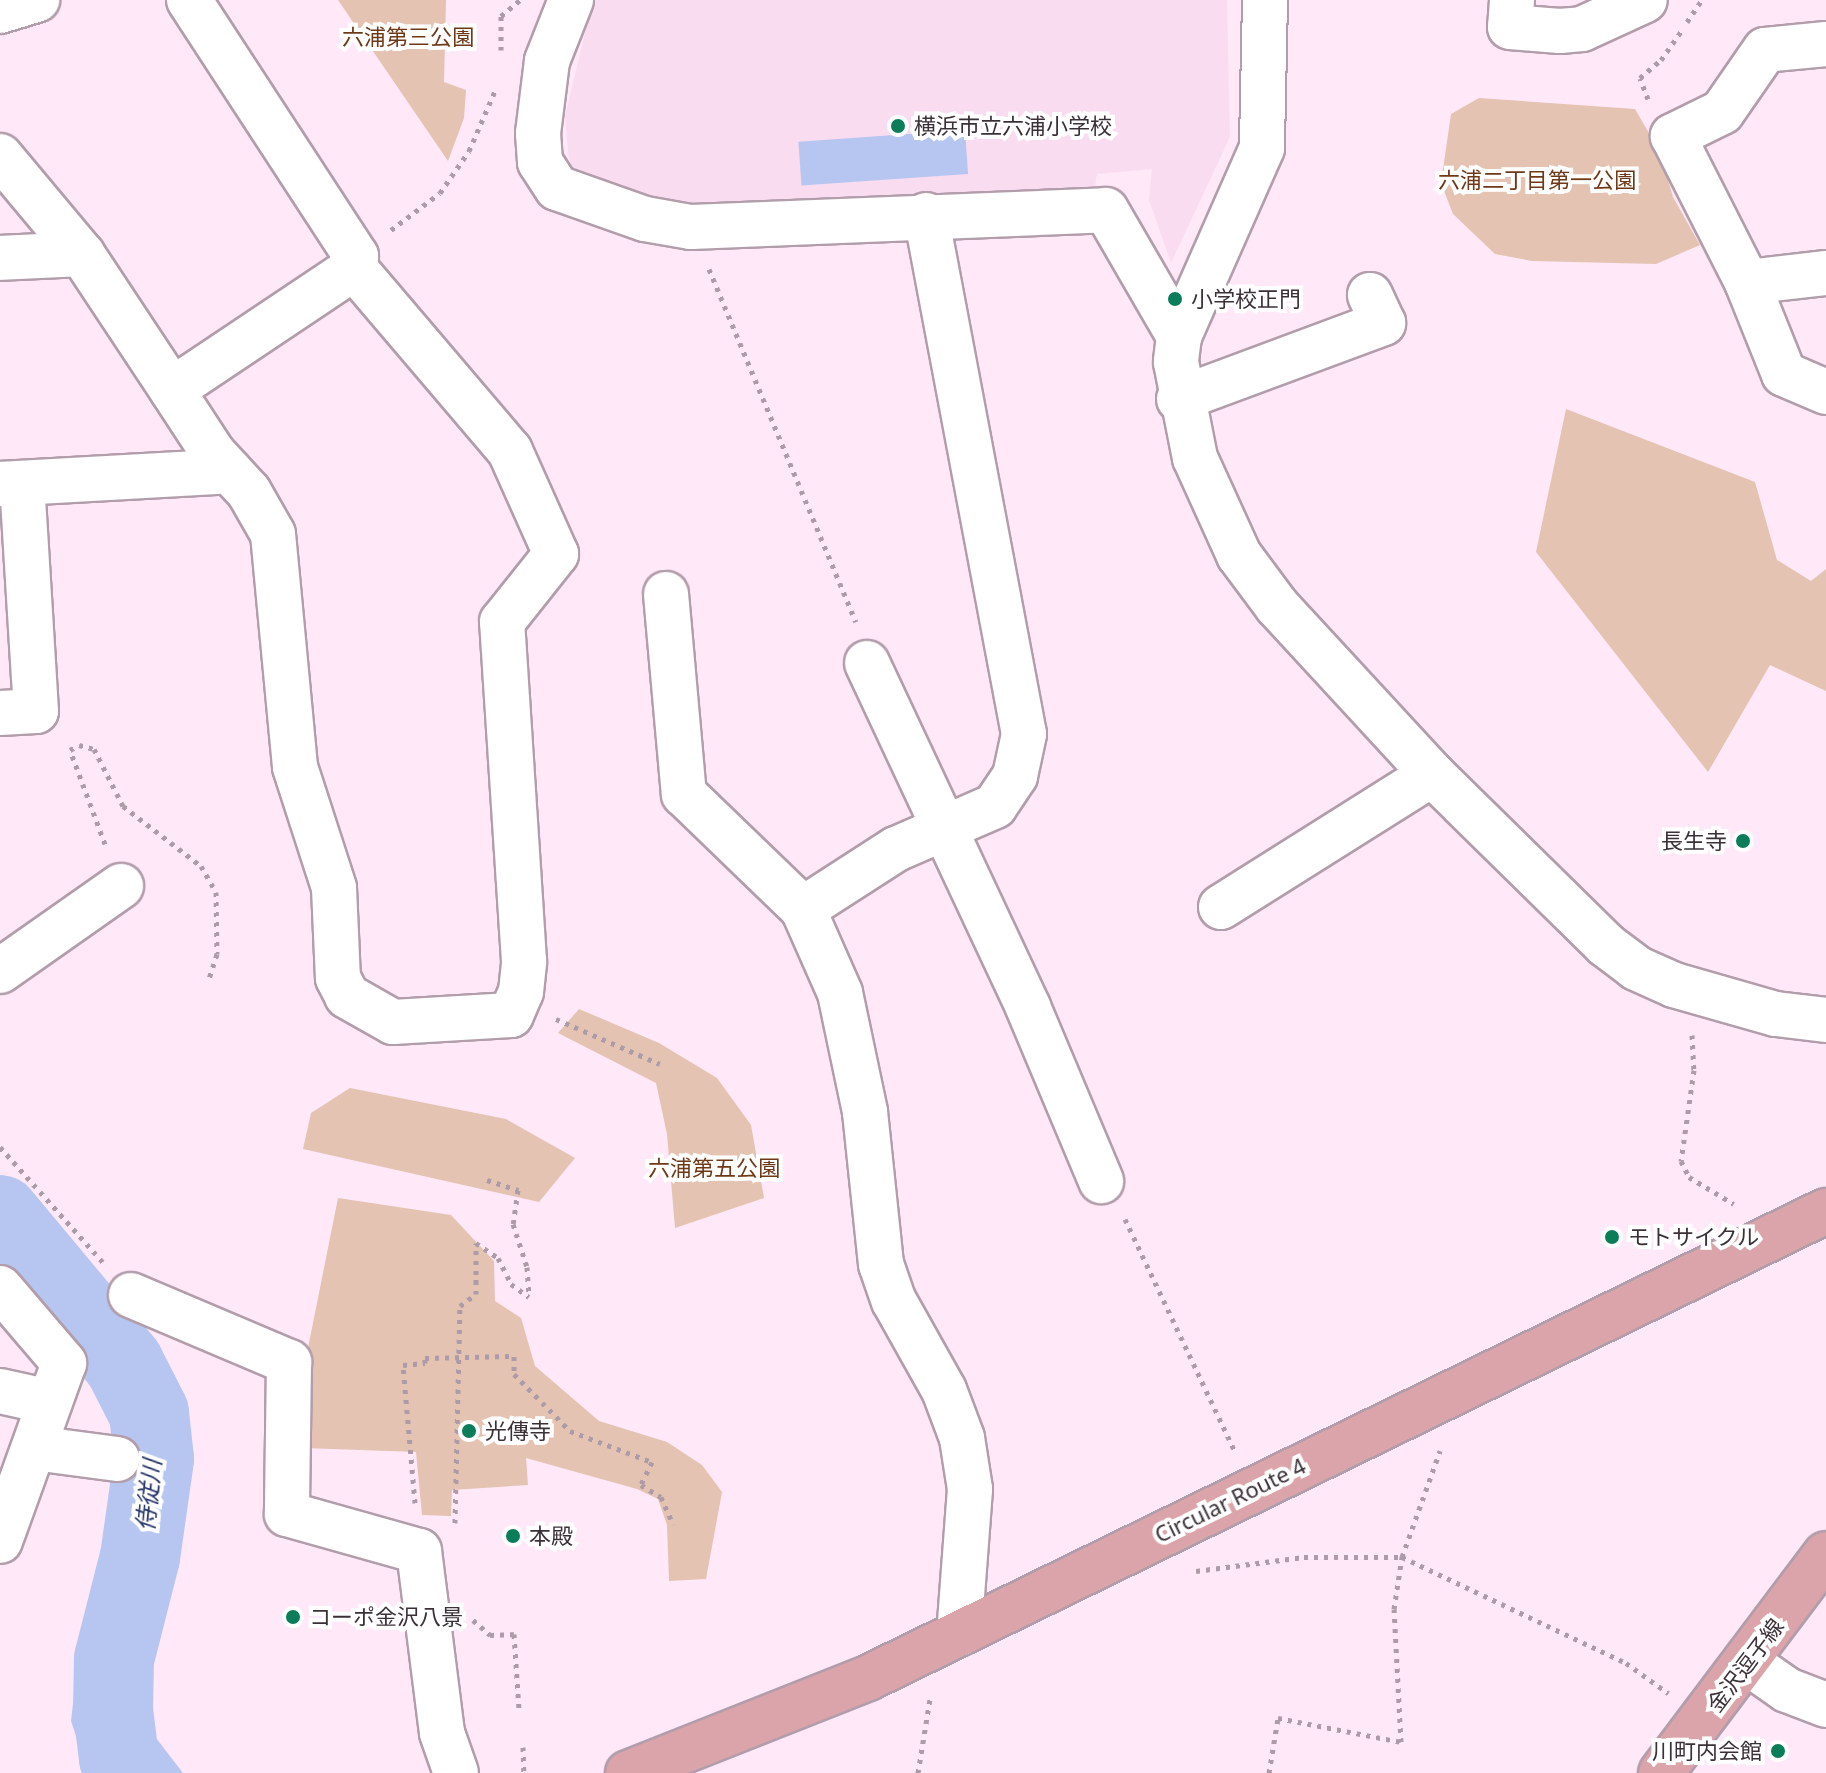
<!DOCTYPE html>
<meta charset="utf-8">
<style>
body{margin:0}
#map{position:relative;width:1826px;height:1773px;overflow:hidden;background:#ffe8f7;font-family:"Noto Sans","Noto Sans JP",sans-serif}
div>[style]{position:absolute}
.built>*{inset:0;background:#fadcf0}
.green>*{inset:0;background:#e4c3b3}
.water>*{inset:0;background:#b7c6f0;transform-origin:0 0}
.river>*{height:80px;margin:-40px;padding:0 40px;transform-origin:40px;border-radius:40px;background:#b7c6f0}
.path>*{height:5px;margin-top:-2.5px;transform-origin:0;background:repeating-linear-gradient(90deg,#ad9ca7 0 4px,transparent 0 10px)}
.roads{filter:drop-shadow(2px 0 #b29dab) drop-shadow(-2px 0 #b29dab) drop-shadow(0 2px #b29dab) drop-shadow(0 -2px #b29dab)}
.minor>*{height:44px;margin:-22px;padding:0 22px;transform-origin:22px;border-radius:22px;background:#fff}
.major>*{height:44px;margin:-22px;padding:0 22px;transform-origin:22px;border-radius:22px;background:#daa4aa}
.dots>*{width:22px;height:22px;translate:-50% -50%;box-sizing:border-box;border:4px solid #fff;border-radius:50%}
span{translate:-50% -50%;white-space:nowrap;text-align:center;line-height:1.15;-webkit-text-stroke:8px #fff;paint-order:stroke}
.park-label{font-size:22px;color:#6f3817}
.poi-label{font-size:22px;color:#3a3137}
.left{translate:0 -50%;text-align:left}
.right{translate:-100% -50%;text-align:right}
.street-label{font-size:22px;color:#3a3137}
.water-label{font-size:24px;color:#253366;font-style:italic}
</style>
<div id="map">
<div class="built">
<i style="clip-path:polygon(593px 0,1227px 0,1230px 137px,1171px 263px,1149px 200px,1152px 169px,1097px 174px,1095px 187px,711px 211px,662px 206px,575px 176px,569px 159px,565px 116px)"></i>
</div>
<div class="green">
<i style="clip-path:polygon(338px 0,446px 0,444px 82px,466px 90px,464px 118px,448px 161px)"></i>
<i style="clip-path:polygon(1479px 98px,1635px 109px,1660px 152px,1673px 197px,1700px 245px,1656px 264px,1532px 261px,1495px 254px,1453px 214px,1441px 183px,1451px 114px)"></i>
<i style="clip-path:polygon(1566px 409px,1755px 482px,1777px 560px,1811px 581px,1826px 569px,1826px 691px,1770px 665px,1708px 772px,1536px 552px)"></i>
<i style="clip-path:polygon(579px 1009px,659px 1043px,717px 1078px,751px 1125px,764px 1198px,675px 1228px,667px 1134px,656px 1083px,558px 1033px)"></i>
<i style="clip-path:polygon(350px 1088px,506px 1119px,575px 1158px,539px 1202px,303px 1149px,311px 1113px)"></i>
<i style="clip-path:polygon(338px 1198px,451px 1215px,494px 1261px,495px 1301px,521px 1318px,535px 1366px,599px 1421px,667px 1442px,702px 1465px,722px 1492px,706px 1579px,669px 1581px,667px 1525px,658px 1499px,637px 1489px,526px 1458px,528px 1485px,452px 1490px,451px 1516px,422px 1515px,416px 1452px,304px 1448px,305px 1363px)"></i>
</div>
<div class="water">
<i style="left:965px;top:130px;width:44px;height:167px;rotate:86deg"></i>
<i style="clip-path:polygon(102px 1566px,171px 1584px,149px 1679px,153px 1734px,183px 1773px,93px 1773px,78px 1742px,71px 1721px,77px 1669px)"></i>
</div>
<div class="river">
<i style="left:0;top:1215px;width:194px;rotate:50.2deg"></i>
<i style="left:124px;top:1364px;width:55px;rotate:63deg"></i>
<i style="left:149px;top:1413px;width:46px;rotate:83.8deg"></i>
<i style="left:154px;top:1459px;width:99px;rotate:98.1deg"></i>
<i style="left:140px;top:1557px;width:105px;rotate:104.3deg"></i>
<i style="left:114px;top:1659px;width:51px;rotate:91.1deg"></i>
<i style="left:113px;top:1710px;width:48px;rotate:82.9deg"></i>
<i style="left:119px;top:1758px;width:17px;rotate:59deg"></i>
</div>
<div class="path">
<i style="left:1687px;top:22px;width:27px;rotate:-56deg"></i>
<i style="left:501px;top:50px;width:34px;rotate:-90deg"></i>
<i style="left:501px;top:16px;width:25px;rotate:-40deg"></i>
<i style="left:1648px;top:99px;width:22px;rotate:-111deg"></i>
<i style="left:1640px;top:78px;width:28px;rotate:-41deg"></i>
<i style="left:1661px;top:60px;width:35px;rotate:-55deg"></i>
<i style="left:391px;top:230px;width:61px;rotate:-37.1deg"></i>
<i style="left:440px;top:193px;width:51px;rotate:-55.4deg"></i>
<i style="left:469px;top:151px;width:65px;rotate:-66.6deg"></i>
<i style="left:709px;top:269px;width:382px;rotate:67.4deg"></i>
<i style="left:105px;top:844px;width:100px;rotate:-110.4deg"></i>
<i style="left:70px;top:750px;width:10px;rotate:-29deg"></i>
<i style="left:79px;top:745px;width:16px;rotate:15deg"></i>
<i style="left:94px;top:749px;width:64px;rotate:63deg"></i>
<i style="left:123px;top:806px;width:98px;rotate:37.6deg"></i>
<i style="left:201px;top:866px;width:30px;rotate:60deg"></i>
<i style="left:216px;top:892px;width:62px;rotate:89.1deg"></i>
<i style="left:217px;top:954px;width:26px;rotate:108deg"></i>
<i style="left:556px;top:1019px;width:113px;rotate:23.4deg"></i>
<i style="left:1692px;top:1035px;width:35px;rotate:87deg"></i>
<i style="left:1694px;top:1070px;width:92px;rotate:98.1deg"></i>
<i style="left:1681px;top:1161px;width:18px;rotate:63deg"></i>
<i style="left:1689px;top:1177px;width:52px;rotate:31deg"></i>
<i style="left:0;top:1147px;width:154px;rotate:48.2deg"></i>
<i style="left:487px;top:1180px;width:33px;rotate:18deg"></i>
<i style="left:518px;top:1190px;width:34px;rotate:98deg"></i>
<i style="left:513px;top:1224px;width:45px;rotate:72deg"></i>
<i style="left:527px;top:1267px;width:29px;rotate:86deg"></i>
<i style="left:1125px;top:1219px;width:258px;rotate:64.7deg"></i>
<i style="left:415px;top:1503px;width:139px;rotate:-95deg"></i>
<i style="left:403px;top:1365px;width:22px;rotate:-5deg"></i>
<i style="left:425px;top:1363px;width:5px;rotate:-90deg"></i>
<i style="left:425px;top:1358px;width:89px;rotate:-1.3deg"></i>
<i style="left:514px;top:1356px;width:18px;rotate:90deg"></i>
<i style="left:514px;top:1374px;width:80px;rotate:45.5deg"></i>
<i style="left:570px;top:1431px;width:88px;rotate:20.7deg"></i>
<i style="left:652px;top:1462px;width:25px;rotate:116deg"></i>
<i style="left:641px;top:1485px;width:23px;rotate:31deg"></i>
<i style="left:661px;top:1497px;width:30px;rotate:66deg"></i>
<i style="left:455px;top:1523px;width:217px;rotate:-88.7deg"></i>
<i style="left:460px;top:1306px;width:20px;rotate:-37deg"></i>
<i style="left:476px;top:1294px;width:51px;rotate:-90deg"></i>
<i style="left:476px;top:1243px;width:27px;rotate:34deg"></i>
<i style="left:498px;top:1258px;width:29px;rotate:63deg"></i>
<i style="left:511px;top:1284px;width:22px;rotate:36deg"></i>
<i style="left:1196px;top:1571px;width:109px;rotate:-7.4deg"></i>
<i style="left:1304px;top:1557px;width:98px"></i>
<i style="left:1402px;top:1557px;width:248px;rotate:25.3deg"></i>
<i style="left:1626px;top:1663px;width:52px;rotate:35.5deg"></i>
<i style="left:473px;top:1620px;width:23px;rotate:41deg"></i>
<i style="left:490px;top:1635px;width:24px;rotate:-2deg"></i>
<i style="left:514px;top:1634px;width:76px;rotate:86.2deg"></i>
<i style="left:523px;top:1747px;width:26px;rotate:88deg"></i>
<i style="left:918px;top:1773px;width:75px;rotate:-80.8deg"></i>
<i style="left:1269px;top:1773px;width:56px;rotate:-80.7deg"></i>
<i style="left:1278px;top:1718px;width:125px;rotate:11deg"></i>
<i style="left:1401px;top:1742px;width:133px;rotate:-93deg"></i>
<i style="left:1394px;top:1609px;width:53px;rotate:-81.3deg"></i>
<i style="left:1402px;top:1557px;width:113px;rotate:-70.3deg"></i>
</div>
<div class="roads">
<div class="minor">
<i style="left:189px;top:0;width:306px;rotate:56.9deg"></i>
<i style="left:356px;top:256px;width:12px;rotate:99deg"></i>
<i style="left:571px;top:0;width:66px;rotate:111.5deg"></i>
<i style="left:547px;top:61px;width:73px;rotate:97.1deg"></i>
<i style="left:538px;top:133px;width:29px;rotate:86deg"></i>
<i style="left:540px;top:162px;width:31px;rotate:57deg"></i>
<i style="left:557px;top:188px;width:93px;rotate:19.4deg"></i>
<i style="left:645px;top:219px;width:47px;rotate:9.9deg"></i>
<i style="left:691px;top:227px;width:415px;rotate:-2.3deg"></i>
<i style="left:1106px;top:210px;width:146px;rotate:59.9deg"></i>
<i style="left:1265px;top:0;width:148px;rotate:91.2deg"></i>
<i style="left:1262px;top:148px;width:206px;rotate:113.8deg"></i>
<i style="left:1179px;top:336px;width:26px;rotate:97deg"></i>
<i style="left:1176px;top:362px;width:98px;rotate:78.8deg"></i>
<i style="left:1195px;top:458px;width:107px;rotate:65.6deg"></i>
<i style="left:1239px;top:555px;width:64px;rotate:53.3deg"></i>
<i style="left:1277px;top:606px;width:229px;rotate:47.3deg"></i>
<i style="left:1432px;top:774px;width:244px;rotate:44.5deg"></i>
<i style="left:1606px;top:945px;width:38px;rotate:37deg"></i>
<i style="left:1636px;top:968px;width:42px;rotate:24.1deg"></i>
<i style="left:1674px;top:985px;width:106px;rotate:15.9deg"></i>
<i style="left:1776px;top:1014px;width:50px;rotate:6.8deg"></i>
<i style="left:1512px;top:0;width:27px;rotate:94deg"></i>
<i style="left:1510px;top:27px;width:50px;rotate:4.6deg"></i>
<i style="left:1560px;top:31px;width:22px;rotate:-5deg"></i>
<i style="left:1582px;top:29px;width:69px;rotate:-24.7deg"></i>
<i style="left:0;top:11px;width:39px;rotate:-17deg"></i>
<i style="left:1826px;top:44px;width:61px;rotate:174.4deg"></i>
<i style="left:1765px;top:50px;width:75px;rotate:124.7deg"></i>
<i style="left:1722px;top:112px;width:55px;rotate:153.9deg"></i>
<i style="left:1673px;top:136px;width:164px;rotate:63.1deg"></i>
<i style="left:1747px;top:282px;width:99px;rotate:68.1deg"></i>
<i style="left:1784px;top:374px;width:46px;rotate:23.2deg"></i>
<i style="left:0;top:156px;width:128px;rotate:50.1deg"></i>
<i style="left:82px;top:254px;width:163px;rotate:56.5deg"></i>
<i style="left:172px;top:390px;width:75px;rotate:56.9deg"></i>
<i style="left:213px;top:453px;width:53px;rotate:47.3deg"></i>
<i style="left:249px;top:492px;width:48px;rotate:60.3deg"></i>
<i style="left:273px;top:534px;width:234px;rotate:84.6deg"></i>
<i style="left:295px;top:767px;width:127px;rotate:72.1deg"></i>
<i style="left:334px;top:888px;width:90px;rotate:87.5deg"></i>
<i style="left:338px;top:978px;width:20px;rotate:63deg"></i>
<i style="left:347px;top:996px;width:53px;rotate:29.5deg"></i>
<i style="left:393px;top:1022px;width:118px;rotate:-3.4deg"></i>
<i style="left:511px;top:1015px;width:25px;rotate:-67deg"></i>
<i style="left:521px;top:992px;width:31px;rotate:-84deg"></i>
<i style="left:524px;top:961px;width:340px;rotate:-93.7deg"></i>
<i style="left:502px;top:622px;width:87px;rotate:-51.5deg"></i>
<i style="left:556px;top:554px;width:113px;rotate:-114.1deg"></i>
<i style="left:510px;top:451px;width:240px;rotate:-130.4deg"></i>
<i style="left:354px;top:268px;width:219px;rotate:146.2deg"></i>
<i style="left:926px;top:215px;width:528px;rotate:79.31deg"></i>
<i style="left:1024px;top:734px;width:43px;rotate:102.1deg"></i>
<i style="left:1015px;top:776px;width:36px;rotate:124deg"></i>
<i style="left:995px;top:806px;width:108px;rotate:156.5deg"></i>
<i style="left:896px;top:849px;width:111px;rotate:147.2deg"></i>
<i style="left:803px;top:909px;width:92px;rotate:66.2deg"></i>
<i style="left:840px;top:993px;width:122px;rotate:78.1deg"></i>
<i style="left:865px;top:1112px;width:153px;rotate:84deg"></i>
<i style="left:881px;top:1264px;width:39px;rotate:71deg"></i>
<i style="left:894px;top:1301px;width:102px;rotate:60.7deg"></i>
<i style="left:944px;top:1390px;width:51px;rotate:69.4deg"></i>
<i style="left:962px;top:1438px;width:52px;rotate:81.1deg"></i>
<i style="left:970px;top:1489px;width:145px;rotate:94.3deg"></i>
<i style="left:0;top:258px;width:82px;rotate:-2.8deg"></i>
<i style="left:1747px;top:282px;width:80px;rotate:-6.5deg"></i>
<i style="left:1179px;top:399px;width:218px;rotate:-20.4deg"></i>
<i style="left:1383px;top:323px;width:31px;rotate:-115deg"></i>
<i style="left:0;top:484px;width:230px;rotate:-3.2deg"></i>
<i style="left:666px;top:594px;width:201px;rotate:84.9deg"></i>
<i style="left:684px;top:794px;width:165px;rotate:44deg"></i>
<i style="left:867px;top:663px;width:380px;rotate:64.9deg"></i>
<i style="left:1028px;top:1007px;width:189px;rotate:67.2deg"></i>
<i style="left:0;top:713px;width:36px;rotate:-3deg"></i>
<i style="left:36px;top:711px;width:228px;rotate:-93.5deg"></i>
<i style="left:1221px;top:907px;width:249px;rotate:-32.2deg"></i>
<i style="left:0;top:971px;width:148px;rotate:-35.1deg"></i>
<i style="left:0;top:1288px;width:99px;rotate:49.5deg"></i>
<i style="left:64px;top:1363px;width:189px;rotate:109.8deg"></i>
<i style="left:131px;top:1295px;width:172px;rotate:23deg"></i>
<i style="left:289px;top:1362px;width:152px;rotate:90.8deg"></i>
<i style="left:287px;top:1514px;width:137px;rotate:15.7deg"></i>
<i style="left:419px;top:1551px;width:183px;rotate:82.8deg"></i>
<i style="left:442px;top:1733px;width:42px;rotate:70.7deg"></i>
<i style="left:0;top:1391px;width:51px;rotate:12.4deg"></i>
<i style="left:34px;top:1448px;width:84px;rotate:7.5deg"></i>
<i style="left:1747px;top:1662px;width:49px;rotate:35deg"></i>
<i style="left:1787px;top:1690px;width:42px;rotate:21deg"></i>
</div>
<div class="major">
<i style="left:628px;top:1773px;width:258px;rotate:-21.6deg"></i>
<i style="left:868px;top:1678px;width:1066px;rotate:-25.99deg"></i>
<i style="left:1661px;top:1773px;width:274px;rotate:-53deg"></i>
</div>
</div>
<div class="dots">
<i style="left:898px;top:126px;background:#0c7d59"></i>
<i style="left:1175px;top:299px;background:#0c7d59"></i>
<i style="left:1743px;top:841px;background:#0c7d59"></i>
<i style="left:1612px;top:1237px;background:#0c7d59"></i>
<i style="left:469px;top:1431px;background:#0c7d59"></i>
<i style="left:513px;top:1536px;background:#0c7d59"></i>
<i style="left:293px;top:1617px;background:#0c7d59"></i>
<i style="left:1778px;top:1751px;background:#0c7d59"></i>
</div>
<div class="park-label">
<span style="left:408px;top:37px">六浦第三公園</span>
<span style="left:1537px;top:180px">六浦二丁目第一公園</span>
<span style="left:714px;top:1168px">六浦第五公園</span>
</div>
<div class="poi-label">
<span class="left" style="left:914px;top:126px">横浜市立六浦小学校</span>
<span class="left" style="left:1191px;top:299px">小学校正門</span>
<span class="right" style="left:1727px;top:841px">長生寺</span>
<span class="left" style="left:1628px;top:1237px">モトサイクル</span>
<span class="left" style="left:485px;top:1431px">光傳寺</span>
<span class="left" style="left:529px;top:1536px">本殿</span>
<span class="left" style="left:309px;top:1617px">コーポ金沢八景</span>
<span class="right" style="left:1762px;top:1751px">川町内会館</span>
</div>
<div class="street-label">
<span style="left:1230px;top:1500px;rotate:-26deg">Circular Route 4</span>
<span style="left:1745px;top:1665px;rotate:-53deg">金沢逗子線</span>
</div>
<div class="water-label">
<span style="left:148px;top:1495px;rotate:-84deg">侍従川</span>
</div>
</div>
